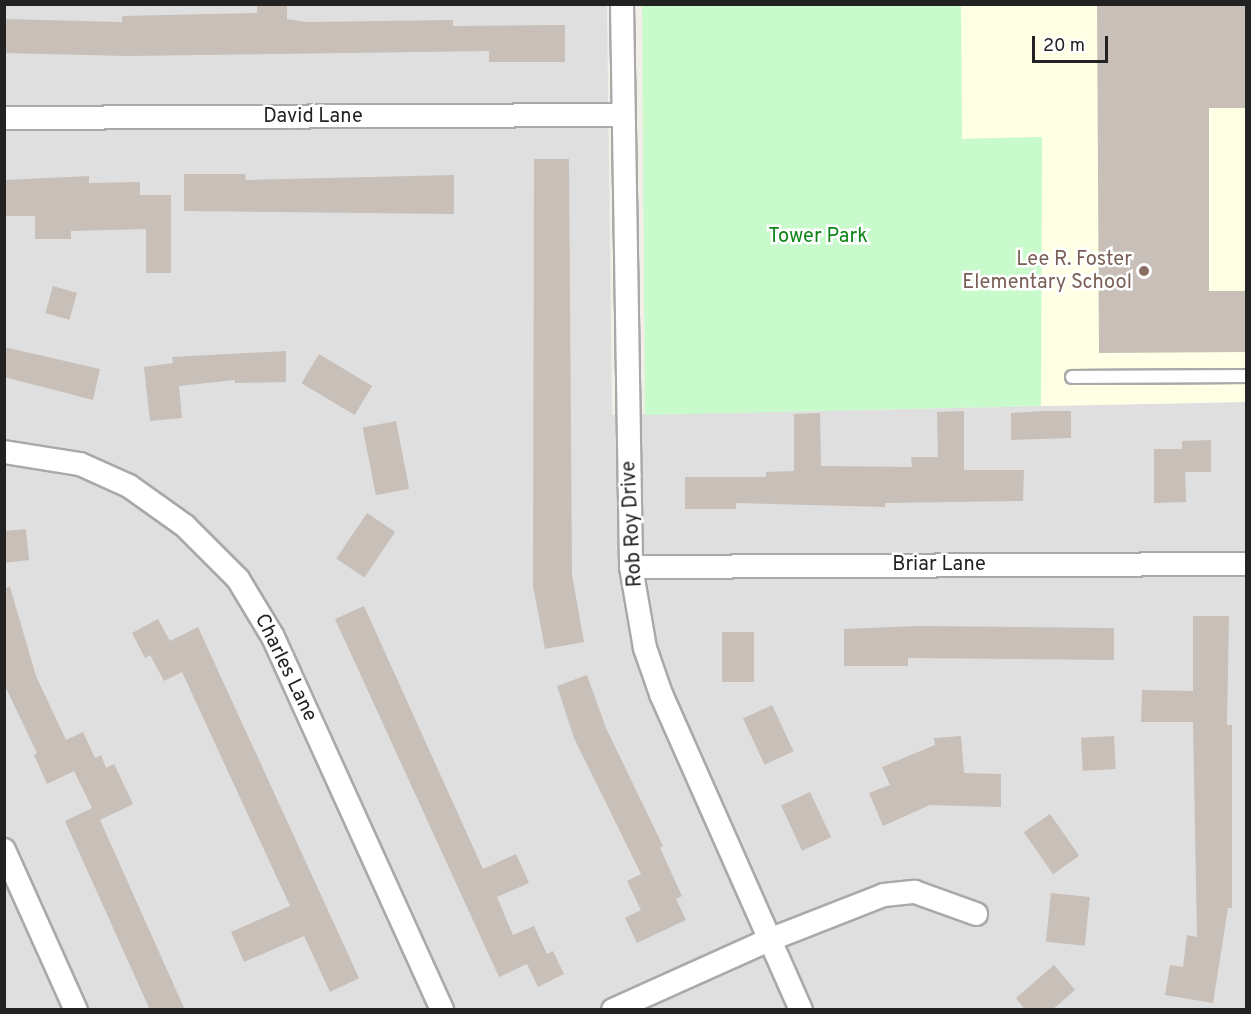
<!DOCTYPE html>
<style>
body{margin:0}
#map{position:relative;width:1251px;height:1014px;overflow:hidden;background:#f2efe9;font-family:Overpass,sans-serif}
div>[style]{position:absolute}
.residential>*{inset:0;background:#e0dfdf}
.education>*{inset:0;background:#ffffe5}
.park>*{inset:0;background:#c8facc}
.building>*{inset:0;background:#c7bfb8;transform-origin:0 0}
.roads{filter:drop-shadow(2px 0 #a9a9a9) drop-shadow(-2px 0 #a9a9a9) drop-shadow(0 2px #a9a9a9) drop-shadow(0 -2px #a9a9a9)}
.lane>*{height:12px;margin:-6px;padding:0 6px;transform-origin:6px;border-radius:6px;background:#fff}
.street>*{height:22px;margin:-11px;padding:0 11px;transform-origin:11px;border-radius:11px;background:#fff}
.dots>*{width:16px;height:16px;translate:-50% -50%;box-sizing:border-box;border:3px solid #fff;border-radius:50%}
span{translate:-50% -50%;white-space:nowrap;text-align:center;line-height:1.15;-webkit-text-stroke:5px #fff;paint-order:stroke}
.street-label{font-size:20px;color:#222}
.park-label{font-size:20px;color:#0c8416}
.education-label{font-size:20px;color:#785e54}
.right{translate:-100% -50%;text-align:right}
.frame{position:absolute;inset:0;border:6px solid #222;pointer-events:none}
.scale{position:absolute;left:1032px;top:36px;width:76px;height:27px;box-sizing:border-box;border:3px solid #222;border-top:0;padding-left:8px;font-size:18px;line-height:21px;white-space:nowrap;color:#222;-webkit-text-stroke:4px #fff;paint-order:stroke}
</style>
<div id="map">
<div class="residential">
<i style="clip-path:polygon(5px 5px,607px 5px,612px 415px,1246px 402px,1246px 1009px,5px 1010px)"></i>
</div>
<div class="education">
<i style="clip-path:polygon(961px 5px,1246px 5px,1246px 402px,1041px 406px,1042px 137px,962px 139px)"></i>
</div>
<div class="park">
<i style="clip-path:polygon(642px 5px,961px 5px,962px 139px,1042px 137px,1041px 406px,645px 415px)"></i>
</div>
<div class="building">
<i style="clip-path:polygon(257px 4px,287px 4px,287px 19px,307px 22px,453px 20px,453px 26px,565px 25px,565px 62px,489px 62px,489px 51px,128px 56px,4px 53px,4px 19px,122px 22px,122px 16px,257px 13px)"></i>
<i style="clip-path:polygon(1097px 4px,1246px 4px,1246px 108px,1209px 108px,1209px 291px,1246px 291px,1246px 352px,1099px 353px)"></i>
<i style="clip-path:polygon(534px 159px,569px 159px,572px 575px,584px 642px,545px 649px,533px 586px)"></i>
<i style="clip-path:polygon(184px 174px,245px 174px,246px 180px,454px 175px,454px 214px,184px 211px)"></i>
<i style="clip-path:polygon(89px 176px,89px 183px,140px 182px,140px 195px,171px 195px,171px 273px,146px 273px,146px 229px,71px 231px,71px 239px,35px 239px,35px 216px,4px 216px,4px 180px)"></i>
<i style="left:53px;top:286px;width:25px;height:28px;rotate:16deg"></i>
<i style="clip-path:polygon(4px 347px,100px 369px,93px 400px,4px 377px)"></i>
<i style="clip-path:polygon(286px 351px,286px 382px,235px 383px,235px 380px,179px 386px,182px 418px,150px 421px,144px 367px,173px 363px,172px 357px)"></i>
<i style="left:319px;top:354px;width:62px;height:34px;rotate:31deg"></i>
<i style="clip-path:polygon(964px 411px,964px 470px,1024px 470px,1023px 501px,885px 503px,885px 507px,736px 503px,736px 509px,685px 509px,685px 477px,766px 477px,766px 472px,794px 471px,794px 414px,820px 413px,821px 466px,912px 467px,911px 457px,938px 457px,937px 412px)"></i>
<i style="clip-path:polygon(1044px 411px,1071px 411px,1071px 438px,1011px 440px,1011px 413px)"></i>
<i style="left:396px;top:421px;width:69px;height:34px;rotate:79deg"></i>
<i style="clip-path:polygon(1211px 440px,1211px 472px,1185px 472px,1186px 502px,1154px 503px,1154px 449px,1182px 449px,1182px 441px)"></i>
<i style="left:367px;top:513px;width:34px;height:55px;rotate:34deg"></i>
<i style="clip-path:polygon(26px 529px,29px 560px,4px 563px,4px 531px)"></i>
<i style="clip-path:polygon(10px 587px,36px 676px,66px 740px,83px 732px,95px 758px,101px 755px,106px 768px,114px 764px,133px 804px,100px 820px,185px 1010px,150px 1010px,65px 821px,92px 808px,74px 771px,47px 784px,34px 755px,37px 753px,4px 684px,4px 588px)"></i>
<i style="clip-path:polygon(364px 606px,483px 869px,516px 854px,529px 883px,497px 897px,513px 935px,534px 926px,547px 954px,553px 951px,564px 974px,538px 987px,527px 964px,499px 977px,335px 619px)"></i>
<i style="clip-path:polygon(1193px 616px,1229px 616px,1227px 725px,1232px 725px,1232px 908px,1228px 908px,1213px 1003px,1165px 995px,1170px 965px,1183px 967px,1187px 935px,1197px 937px,1193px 722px,1141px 722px,1142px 690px,1193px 691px)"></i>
<i style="clip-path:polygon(158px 619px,170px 641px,198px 627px,359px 978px,330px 992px,304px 936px,244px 962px,231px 932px,290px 906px,182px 672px,164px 681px,150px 655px,145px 658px,132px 633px)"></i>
<i style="clip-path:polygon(920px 626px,1114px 628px,1114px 660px,908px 658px,908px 666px,844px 666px,844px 629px)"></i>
<i style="left:722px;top:632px;width:32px;height:50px"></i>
<i style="clip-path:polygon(587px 675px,606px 728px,663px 846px,660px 848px,682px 896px,676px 899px,686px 920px,637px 943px,625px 918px,641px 910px,627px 881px,641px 874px,574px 738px,557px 686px)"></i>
<i style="left:772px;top:705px;width:51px;height:32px;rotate:65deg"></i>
<i style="clip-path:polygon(961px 736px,964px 773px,1001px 774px,1001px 807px,930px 805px,883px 826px,869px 793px,890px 785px,882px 767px,935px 745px,934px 738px)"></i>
<i style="left:1114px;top:736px;width:33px;height:33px;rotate:87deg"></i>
<i style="left:810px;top:792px;width:50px;height:32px;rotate:65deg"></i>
<i style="left:1050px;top:814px;width:51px;height:32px;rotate:55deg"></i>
<i style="left:1051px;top:893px;width:39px;height:49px;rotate:6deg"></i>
<i style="clip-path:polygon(1054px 965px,1075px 990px,1052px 1010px,1025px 1010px,1016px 998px)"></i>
</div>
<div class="roads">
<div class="lane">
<i style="left:1072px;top:377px;width:174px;rotate:-0.3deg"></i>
</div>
<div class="street">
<i style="left:622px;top:4px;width:563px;rotate:89.08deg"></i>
<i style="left:631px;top:567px;width:82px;rotate:80.2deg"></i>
<i style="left:645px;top:648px;width:49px;rotate:70.8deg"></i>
<i style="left:661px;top:694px;width:346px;rotate:66.1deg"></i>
<i style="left:4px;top:118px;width:618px;rotate:-0.28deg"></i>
<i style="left:4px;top:452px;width:77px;rotate:9deg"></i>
<i style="left:80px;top:464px;width:54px;rotate:24.2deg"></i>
<i style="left:129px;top:486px;width:69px;rotate:35.5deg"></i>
<i style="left:185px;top:526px;width:75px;rotate:45deg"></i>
<i style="left:238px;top:579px;width:68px;rotate:58.9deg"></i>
<i style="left:273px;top:637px;width:409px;rotate:65.6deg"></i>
<i style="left:631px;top:567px;width:615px;rotate:-0.28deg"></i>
<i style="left:4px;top:850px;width:175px;rotate:65.8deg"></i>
<i style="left:613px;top:1010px;width:171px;rotate:-24.2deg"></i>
<i style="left:769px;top:940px;width:123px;rotate:-21.4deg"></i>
<i style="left:884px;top:895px;width:31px;rotate:-6deg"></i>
<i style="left:915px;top:892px;width:65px;rotate:19.8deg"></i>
</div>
</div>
<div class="dots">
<i style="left:1144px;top:271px;background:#8d6e63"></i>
</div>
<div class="street-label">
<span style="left:313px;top:117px">David Lane</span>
<span style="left:633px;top:524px;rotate:-93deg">Rob Roy Drive</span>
<span style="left:939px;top:565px">Briar Lane</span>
<span style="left:285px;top:668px;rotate:64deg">Charles Lane</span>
</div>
<div class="park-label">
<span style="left:818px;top:237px">Tower Park</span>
</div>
<div class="education-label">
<span class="right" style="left:1132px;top:272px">Lee R. Foster<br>Elementary School</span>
</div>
<div class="frame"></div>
<div class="scale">20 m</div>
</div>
